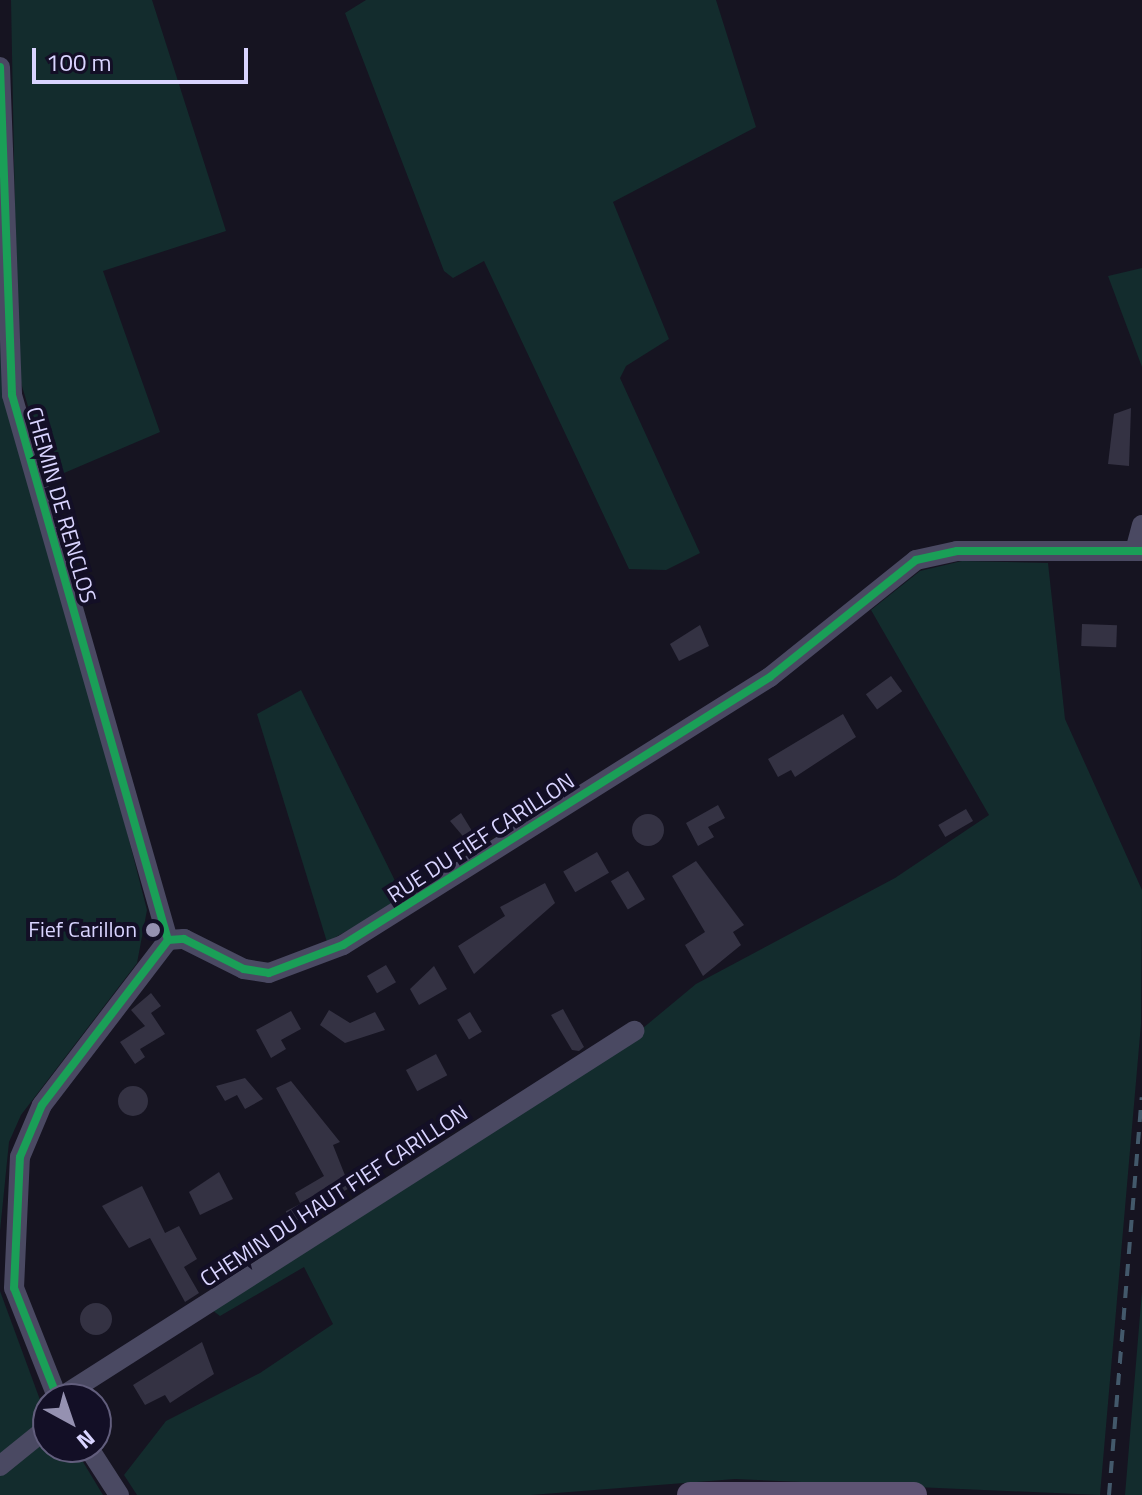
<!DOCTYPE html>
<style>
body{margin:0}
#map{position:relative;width:1142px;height:1495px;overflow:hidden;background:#161421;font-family:"Titillium Web",sans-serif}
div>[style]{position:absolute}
.green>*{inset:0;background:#132c2d}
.building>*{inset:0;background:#343243;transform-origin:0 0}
.round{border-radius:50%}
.minor>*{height:20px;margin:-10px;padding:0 10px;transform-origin:10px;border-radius:10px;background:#4a4962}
.major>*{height:26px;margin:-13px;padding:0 13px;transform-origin:13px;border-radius:13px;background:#5e5373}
.rail>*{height:4px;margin-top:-2px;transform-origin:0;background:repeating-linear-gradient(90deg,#43596b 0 12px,transparent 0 22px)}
.cycleway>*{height:8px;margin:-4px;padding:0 4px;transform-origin:4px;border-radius:4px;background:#1a9f57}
.dots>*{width:22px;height:22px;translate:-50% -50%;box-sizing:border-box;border:4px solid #130f26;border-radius:50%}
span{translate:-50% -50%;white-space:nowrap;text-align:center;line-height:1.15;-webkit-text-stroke:8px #130f26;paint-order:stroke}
.street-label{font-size:22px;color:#d9d4ff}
.poi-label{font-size:22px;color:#d9d4ff}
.right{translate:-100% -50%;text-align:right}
.north{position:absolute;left:32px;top:1383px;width:80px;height:80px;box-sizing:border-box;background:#130f26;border:2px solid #625e7d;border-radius:50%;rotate:140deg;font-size:22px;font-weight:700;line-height:32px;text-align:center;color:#d9d4ff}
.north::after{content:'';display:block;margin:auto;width:28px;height:36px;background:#9591b1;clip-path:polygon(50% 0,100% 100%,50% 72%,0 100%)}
.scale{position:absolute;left:32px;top:48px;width:216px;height:36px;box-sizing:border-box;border:4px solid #d9d4ff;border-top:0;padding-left:10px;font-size:24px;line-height:28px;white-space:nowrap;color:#d9d4ff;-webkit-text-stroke:6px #130f26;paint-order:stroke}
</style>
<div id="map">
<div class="green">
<i style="clip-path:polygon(11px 0,152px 0,226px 231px,103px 271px,160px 432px,50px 479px,18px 373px)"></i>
<i style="clip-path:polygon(366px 0,716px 0,756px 127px,613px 202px,669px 339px,626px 366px,620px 378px,700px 553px,666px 570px,629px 569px,484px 261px,453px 278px,444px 271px,345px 13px)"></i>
<i style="clip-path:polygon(1142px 268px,1142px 367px,1108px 276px)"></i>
<i style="clip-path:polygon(0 338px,147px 910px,137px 963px,21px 1115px,9px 1142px,0 1231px)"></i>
<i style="clip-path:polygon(962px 561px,1048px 563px,1065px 719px,1142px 890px,1141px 1024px,1100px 1495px,735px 1479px,531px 1495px,137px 1495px,124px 1475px,166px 1421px,260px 1373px,333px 1324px,304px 1267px,220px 1316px,212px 1310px,637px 1033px,696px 984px,895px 878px,989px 815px,871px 610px,920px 571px)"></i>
<i style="clip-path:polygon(301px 690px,404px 899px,327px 942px,257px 714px)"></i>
<i style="clip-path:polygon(0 1291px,43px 1408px,41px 1420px,0 1455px)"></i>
<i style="clip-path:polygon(1142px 1291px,1142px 1495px,1125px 1495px)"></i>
<i style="clip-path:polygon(48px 1439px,48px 1447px,74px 1447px,103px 1495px,0 1495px,0 1474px)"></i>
</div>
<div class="building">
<i style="clip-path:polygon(1131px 408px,1129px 466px,1108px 464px,1114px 414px)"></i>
<i style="left:1082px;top:624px;width:35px;height:22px;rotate:2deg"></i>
<i style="clip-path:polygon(700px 625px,709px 646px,679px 661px,670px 644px)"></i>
<i style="left:891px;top:676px;width:19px;height:31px;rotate:54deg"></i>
<i style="clip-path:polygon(843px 714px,856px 737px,795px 777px,791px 770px,778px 777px,768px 759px)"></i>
<i style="clip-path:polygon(718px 805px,725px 818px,708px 827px,714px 837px,698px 846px,686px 823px)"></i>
<i style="left:966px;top:809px;width:14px;height:32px;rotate:60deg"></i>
<i style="clip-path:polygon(461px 813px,480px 844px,473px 848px,450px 821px)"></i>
<i class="round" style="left:632px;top:814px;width:32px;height:32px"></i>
<i style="left:597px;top:852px;width:24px;height:39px;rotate:60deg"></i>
<i style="clip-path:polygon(696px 861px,744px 925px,733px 932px,741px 945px,703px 976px,685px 945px,705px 932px,672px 876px)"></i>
<i style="left:628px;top:871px;width:33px;height:20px;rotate:59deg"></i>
<i style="clip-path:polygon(545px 883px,555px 903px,474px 974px,458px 946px,505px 916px,500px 907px)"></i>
<i style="left:386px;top:965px;width:20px;height:22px;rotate:60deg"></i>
<i style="clip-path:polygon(434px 966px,447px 989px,419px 1005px,410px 989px)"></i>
<i style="clip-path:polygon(151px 993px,161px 1006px,151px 1013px,165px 1034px,140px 1049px,145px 1057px,135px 1064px,120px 1042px,145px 1026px,131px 1010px)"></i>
<i style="clip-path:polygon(563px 1009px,584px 1047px,579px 1051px,572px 1050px,551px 1015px)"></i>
<i style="clip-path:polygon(329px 1010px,350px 1023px,375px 1012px,385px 1030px,345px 1043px,320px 1025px)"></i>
<i style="clip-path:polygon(291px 1011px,301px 1029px,281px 1040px,286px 1049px,271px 1058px,256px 1030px)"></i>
<i style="left:470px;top:1012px;width:23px;height:15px;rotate:59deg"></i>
<i style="left:436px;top:1054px;width:24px;height:34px;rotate:62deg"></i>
<i style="clip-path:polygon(245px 1078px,263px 1099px,245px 1109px,237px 1095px,225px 1101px,216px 1086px)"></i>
<i style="clip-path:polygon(291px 1081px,340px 1142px,333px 1145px,350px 1188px,334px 1196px,330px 1187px,300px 1203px,295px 1193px,324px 1176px,276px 1088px)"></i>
<i class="round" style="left:118px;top:1086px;width:30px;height:30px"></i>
<i style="clip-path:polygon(219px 1172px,233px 1199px,200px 1215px,189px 1192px)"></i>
<i style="clip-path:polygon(142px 1186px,165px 1233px,179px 1226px,197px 1259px,184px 1267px,199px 1293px,185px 1302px,150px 1238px,129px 1248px,102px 1206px)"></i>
<i style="left:308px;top:1200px;width:13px;height:25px;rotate:63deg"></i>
<i class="round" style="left:80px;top:1303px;width:32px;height:32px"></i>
<i style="clip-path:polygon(202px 1342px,214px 1374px,170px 1403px,165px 1395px,145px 1405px,133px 1385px)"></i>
</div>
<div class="minor">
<i style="left:0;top:67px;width:328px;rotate:87.9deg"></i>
<i style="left:12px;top:395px;width:567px;rotate:74.03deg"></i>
<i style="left:1135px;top:551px;width:27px;rotate:-75deg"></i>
<i style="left:58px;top:1399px;width:119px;rotate:-111.6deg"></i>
<i style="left:14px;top:1288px;width:131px;rotate:-87.4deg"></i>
<i style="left:20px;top:1157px;width:56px;rotate:-67.1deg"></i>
<i style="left:42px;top:1105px;width:208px;rotate:-52.6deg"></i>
<i style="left:168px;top:940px;width:16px;rotate:-4deg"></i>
<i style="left:184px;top:939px;width:67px;rotate:26.6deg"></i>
<i style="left:244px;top:969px;width:25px;rotate:9deg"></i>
<i style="left:269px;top:973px;width:79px;rotate:-20.7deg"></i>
<i style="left:343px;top:945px;width:504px;rotate:-32.11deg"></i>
<i style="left:770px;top:677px;width:187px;rotate:-38.7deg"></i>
<i style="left:916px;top:560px;width:42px;rotate:-12.4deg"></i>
<i style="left:957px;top:551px;width:185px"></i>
<i style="left:58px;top:1399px;width:684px;rotate:-32.57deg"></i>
<i style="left:88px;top:1447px;width:57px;rotate:57.1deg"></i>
<i style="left:0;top:1466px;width:62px;rotate:-39.1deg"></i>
</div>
<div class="major">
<i style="left:690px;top:1495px;width:224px"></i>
</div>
<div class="rail">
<i style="left:1109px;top:1495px;width:399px;rotate:-85.3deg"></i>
</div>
<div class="cycleway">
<i style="left:0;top:67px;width:328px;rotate:87.9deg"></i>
<i style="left:12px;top:395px;width:567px;rotate:74.03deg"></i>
<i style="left:58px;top:1399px;width:119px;rotate:-111.6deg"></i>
<i style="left:14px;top:1288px;width:131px;rotate:-87.4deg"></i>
<i style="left:20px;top:1157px;width:56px;rotate:-67.1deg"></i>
<i style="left:42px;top:1105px;width:208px;rotate:-52.6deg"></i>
<i style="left:168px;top:940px;width:16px;rotate:-4deg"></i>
<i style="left:184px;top:939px;width:67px;rotate:26.6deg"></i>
<i style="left:244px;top:969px;width:25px;rotate:9deg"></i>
<i style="left:269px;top:973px;width:79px;rotate:-20.7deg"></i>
<i style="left:343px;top:945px;width:504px;rotate:-32.11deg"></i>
<i style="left:770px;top:677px;width:187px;rotate:-38.7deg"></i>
<i style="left:916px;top:560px;width:42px;rotate:-12.4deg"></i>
<i style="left:957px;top:551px;width:185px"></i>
</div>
<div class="dots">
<i style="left:153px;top:930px;background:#9591b1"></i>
</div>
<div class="street-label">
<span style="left:61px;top:505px;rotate:74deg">CHEMIN DE RENCLOS</span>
<span style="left:481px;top:838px;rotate:-33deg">RUE DU FIEF CARILLON</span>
<span style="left:334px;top:1196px;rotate:-33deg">CHEMIN DU HAUT FIEF CARILLON</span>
</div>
<div class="poi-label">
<span class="right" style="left:137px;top:930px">Fief Carillon</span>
</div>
<div class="north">N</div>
<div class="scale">100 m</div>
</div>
